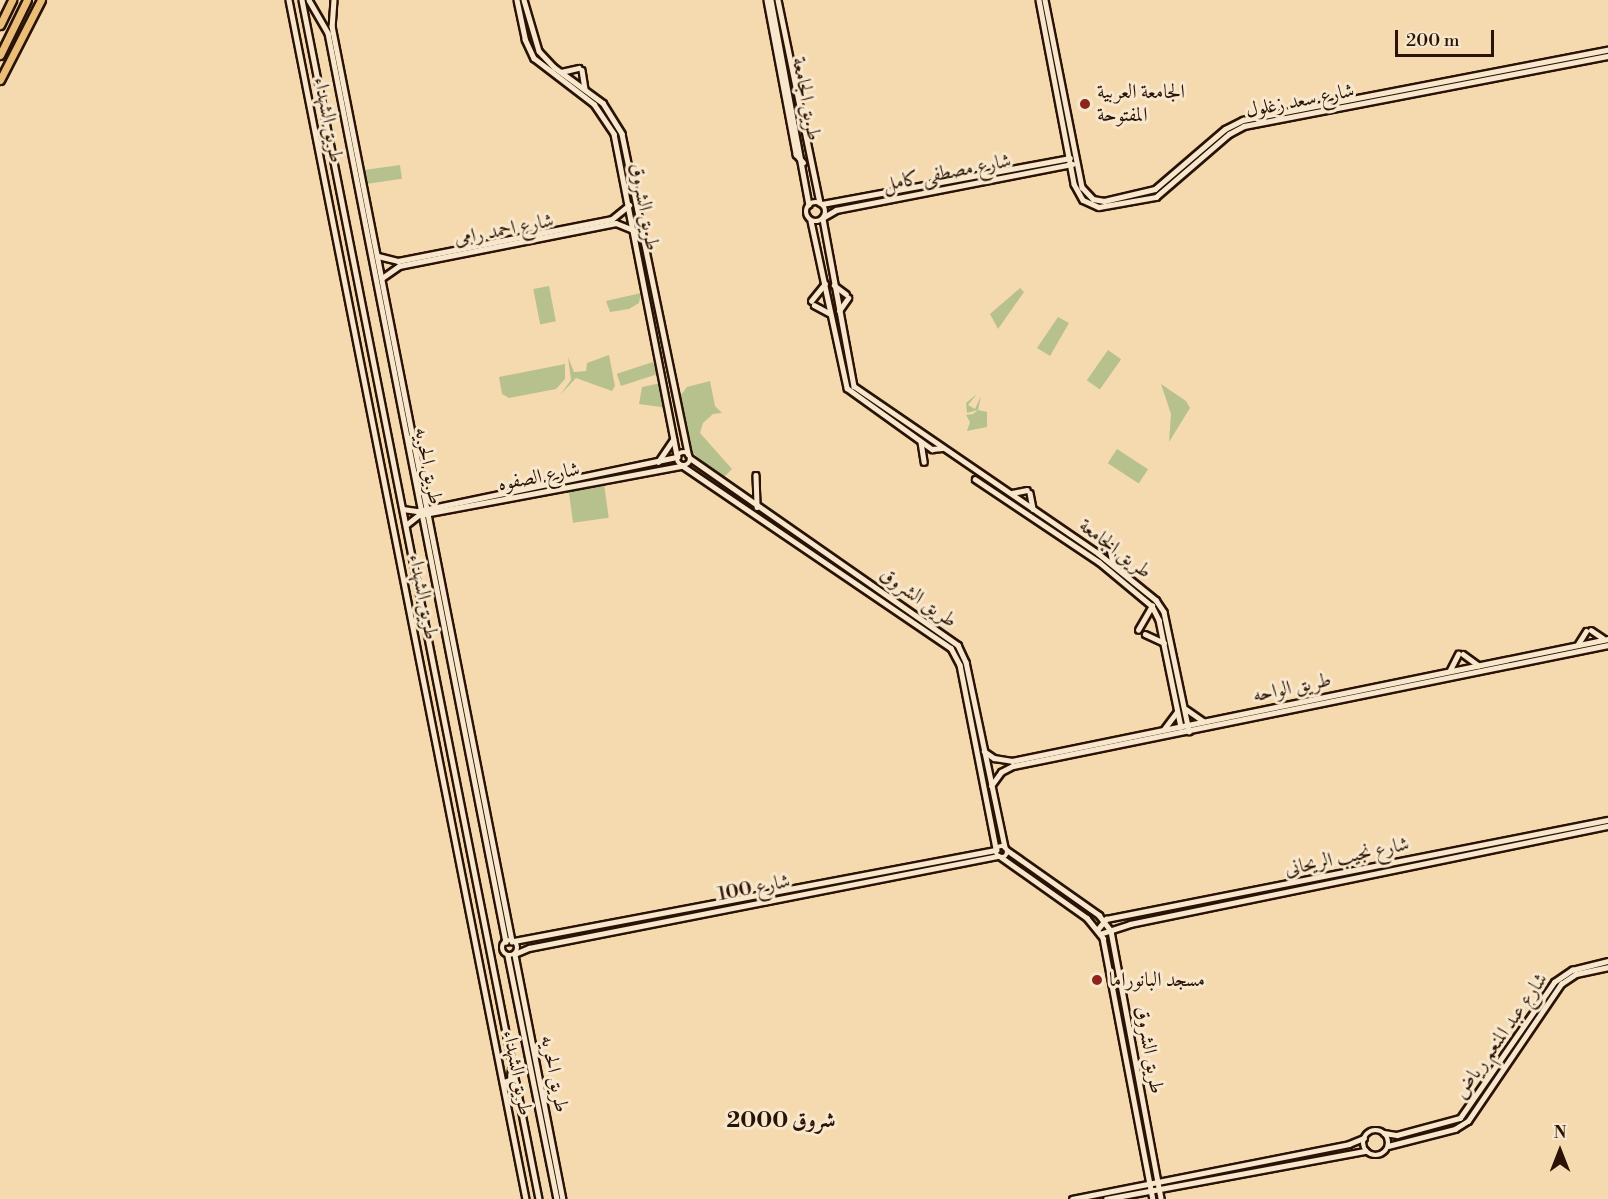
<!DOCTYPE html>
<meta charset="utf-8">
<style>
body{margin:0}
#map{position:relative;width:1608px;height:1199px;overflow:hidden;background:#f5dab0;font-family:"Libre Bodoni",Amiri,serif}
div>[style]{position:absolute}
.green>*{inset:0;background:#b7c18e;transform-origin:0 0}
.roads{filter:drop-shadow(2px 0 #2a1304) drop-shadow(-2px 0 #2a1304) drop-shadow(0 2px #2a1304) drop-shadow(0 -2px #2a1304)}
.secondary>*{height:4.5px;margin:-2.25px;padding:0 2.25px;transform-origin:2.25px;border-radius:2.25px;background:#f8e7cc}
.secondary>.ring{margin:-2.25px;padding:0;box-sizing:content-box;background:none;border:4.5px solid #f8e7cc;border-radius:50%}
.highway>*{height:7px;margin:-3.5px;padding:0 3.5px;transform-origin:3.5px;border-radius:3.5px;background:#eabd78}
.dots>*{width:16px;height:16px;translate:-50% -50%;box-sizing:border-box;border:3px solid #f8e7cc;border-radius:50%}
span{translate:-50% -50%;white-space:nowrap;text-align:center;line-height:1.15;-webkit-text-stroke:6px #f8e7cc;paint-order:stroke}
.poi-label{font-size:20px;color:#2a1304}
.left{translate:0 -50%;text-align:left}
.street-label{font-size:20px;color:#2a1304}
.quarter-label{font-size:22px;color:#2a1304;font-weight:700}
.north{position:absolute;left:1530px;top:1121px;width:60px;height:60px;-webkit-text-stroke:4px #f8e7cc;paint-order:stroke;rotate:0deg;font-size:16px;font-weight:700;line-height:24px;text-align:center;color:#2a1304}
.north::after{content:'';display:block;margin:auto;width:21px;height:27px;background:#2a1304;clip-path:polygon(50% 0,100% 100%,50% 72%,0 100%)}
.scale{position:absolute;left:1395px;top:30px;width:99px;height:27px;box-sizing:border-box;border:3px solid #2a1304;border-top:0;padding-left:8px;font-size:18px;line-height:21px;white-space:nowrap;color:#2a1304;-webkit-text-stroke:4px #f8e7cc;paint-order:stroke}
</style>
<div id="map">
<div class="green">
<i style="left:400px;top:165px;width:14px;height:38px;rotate:82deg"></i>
<i style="left:549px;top:286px;width:36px;height:16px;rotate:79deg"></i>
<i style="clip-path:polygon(1020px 288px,1024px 292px,998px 329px,990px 314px)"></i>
<i style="clip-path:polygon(641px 293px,639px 303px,629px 309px,610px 312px,606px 301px)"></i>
<i style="clip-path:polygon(1058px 317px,1069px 323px,1050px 356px,1037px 348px)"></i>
<i style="left:1108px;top:350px;width:16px;height:37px;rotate:35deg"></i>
<i style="clip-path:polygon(609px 355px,615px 386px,612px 391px,576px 378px,560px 395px,571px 380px,568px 357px,574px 372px,586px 371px,587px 363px)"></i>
<i style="left:653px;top:362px;width:13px;height:38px;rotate:72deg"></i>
<i style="clip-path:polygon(565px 364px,565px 379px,556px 389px,509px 398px,502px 394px,499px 377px)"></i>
<i style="clip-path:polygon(710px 381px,715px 406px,722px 413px,713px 414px,703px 423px,700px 433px,732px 469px,722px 479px,692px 452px,677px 400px,687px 387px)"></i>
<i style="clip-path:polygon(661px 383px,666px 413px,661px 407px,639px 404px,642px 387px)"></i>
<i style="clip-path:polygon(1161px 384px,1186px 401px,1190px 408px,1169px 442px,1171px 414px)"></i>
<i style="clip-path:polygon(977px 394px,968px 405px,975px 409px,981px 396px,978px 410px,987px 412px,987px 427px,967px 431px,970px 422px,966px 415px,973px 414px,978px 410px,967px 413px,966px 403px)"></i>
<i style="left:1117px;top:449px;width:37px;height:17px;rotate:33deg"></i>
<i style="left:604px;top:484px;width:34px;height:36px;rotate:82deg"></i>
</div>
<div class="roads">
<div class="secondary">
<i style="left:289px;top:0;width:1222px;rotate:78.82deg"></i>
<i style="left:302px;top:0;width:1222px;rotate:78.82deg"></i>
<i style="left:309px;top:0;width:38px;rotate:60deg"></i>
<i style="left:328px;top:33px;width:926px;rotate:78.92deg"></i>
<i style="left:334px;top:0;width:26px;rotate:94deg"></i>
<i style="left:332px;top:26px;width:933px;rotate:78.87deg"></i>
<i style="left:517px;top:0;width:40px;rotate:78deg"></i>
<i style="left:525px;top:39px;width:21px;rotate:65deg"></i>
<i style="left:534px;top:58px;width:76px;rotate:37.5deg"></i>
<i style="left:594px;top:104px;width:36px;rotate:56deg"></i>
<i style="left:614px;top:134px;width:328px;rotate:78.9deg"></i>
<i style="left:524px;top:0;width:53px;rotate:73.6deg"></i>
<i style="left:539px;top:51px;width:22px;rotate:47deg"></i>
<i style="left:554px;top:67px;width:61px;rotate:36.3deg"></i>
<i style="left:603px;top:103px;width:36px;rotate:58deg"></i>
<i style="left:622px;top:134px;width:327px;rotate:78.3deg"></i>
<i style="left:767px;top:0;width:157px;rotate:79.3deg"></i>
<i style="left:796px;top:154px;width:11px;rotate:49deg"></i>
<i style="left:771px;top:0;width:208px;rotate:79.5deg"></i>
<i style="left:778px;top:0;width:207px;rotate:78.3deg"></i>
<i style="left:1039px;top:0;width:187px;rotate:79.2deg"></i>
<i style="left:1074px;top:184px;width:18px;rotate:61deg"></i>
<i style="left:1083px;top:200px;width:17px;rotate:24deg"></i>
<i style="left:1099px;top:207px;width:58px;rotate:-10deg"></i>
<i style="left:1156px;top:197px;width:96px;rotate:-40.8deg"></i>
<i style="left:1229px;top:134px;width:17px;rotate:-28deg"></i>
<i style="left:1244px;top:126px;width:371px;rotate:-10.9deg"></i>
<i style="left:1045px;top:0;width:191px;rotate:78.8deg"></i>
<i style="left:1082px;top:187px;width:16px;rotate:47deg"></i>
<i style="left:1093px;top:199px;width:11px;rotate:10deg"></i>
<i style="left:1104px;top:201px;width:52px;rotate:-13.2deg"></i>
<i style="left:1155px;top:189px;width:92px;rotate:-40.6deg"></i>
<i style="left:1225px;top:129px;width:20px;rotate:-27deg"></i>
<i style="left:1243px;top:120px;width:372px;rotate:-10.9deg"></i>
<i style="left:582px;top:70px;width:19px;rotate:81deg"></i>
<i style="left:561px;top:72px;width:18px;rotate:-13deg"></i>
<i class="ring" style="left:806px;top:202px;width:15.5px;height:15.5px"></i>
<i style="left:822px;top:204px;width:252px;rotate:-10.5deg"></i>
<i style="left:824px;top:217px;width:14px;rotate:-30deg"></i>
<i style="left:836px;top:210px;width:241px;rotate:-11deg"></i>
<i style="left:823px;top:219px;width:170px;rotate:79.5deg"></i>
<i style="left:854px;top:386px;width:296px;rotate:34.4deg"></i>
<i style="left:1098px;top:553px;width:75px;rotate:39deg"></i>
<i style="left:1156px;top:600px;width:14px;rotate:56deg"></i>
<i style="left:1164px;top:612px;width:122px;rotate:78.1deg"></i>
<i style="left:811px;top:221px;width:171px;rotate:77.8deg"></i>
<i style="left:847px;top:388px;width:105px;rotate:35.7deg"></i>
<i style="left:932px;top:449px;width:10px;rotate:-6deg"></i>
<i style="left:378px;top:256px;width:21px;rotate:14deg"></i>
<i style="left:398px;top:261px;width:218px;rotate:-11.1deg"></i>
<i style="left:612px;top:219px;width:22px;rotate:-39deg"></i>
<i style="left:382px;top:278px;width:21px;rotate:-35deg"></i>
<i style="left:399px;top:266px;width:221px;rotate:-11.2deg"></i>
<i style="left:616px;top:223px;width:18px;rotate:22deg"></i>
<i style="left:834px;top:285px;width:15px;rotate:37deg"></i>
<i style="left:811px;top:301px;width:22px;rotate:-51deg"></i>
<i style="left:814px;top:305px;width:17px;rotate:28deg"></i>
<i style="left:839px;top:311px;width:16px;rotate:-55deg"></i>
<i style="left:921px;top:442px;width:20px;rotate:81deg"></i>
<i class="ring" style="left:677px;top:452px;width:9.5px;height:9.5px"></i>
<i style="left:690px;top:458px;width:327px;rotate:34.9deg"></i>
<i style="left:958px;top:645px;width:19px;rotate:65deg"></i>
<i style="left:966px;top:662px;width:189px;rotate:78.1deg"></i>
<i style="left:658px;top:462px;width:27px;rotate:-56deg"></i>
<i style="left:683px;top:466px;width:324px;rotate:34.2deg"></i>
<i style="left:951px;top:648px;width:19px;rotate:62deg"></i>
<i style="left:960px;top:665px;width:187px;rotate:78.9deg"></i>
<i style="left:756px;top:475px;width:32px;rotate:88deg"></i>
<i style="left:975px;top:479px;width:149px;rotate:33.8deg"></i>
<i style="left:1099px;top:562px;width:69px;rotate:39.7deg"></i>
<i style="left:1152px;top:606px;width:16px;rotate:63deg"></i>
<i style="left:1159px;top:620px;width:109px;rotate:78.4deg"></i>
<i style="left:1012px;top:493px;width:15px;rotate:-11deg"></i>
<i style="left:1030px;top:493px;width:16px;rotate:79deg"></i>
<i style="left:403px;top:509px;width:15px;rotate:8deg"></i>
<i style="left:418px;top:511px;width:265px;rotate:-11.8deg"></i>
<i style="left:406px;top:525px;width:16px;rotate:-38deg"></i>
<i style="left:419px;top:515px;width:267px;rotate:-10.6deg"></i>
<i style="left:1110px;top:547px;width:17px;rotate:80deg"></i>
<i style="left:1138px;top:630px;width:28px;rotate:-60deg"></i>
<i style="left:1591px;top:630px;width:14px;rotate:34deg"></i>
<i style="left:1145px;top:634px;width:21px;rotate:25deg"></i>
<i style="left:1578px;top:644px;width:15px;rotate:-58deg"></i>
<i style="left:1463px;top:654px;width:19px;rotate:36deg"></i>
<i style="left:1450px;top:670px;width:18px;rotate:-63deg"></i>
<i style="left:1186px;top:709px;width:21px;rotate:35deg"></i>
<i style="left:1164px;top:729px;width:21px;rotate:-53deg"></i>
<i style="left:984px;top:751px;width:12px;rotate:35deg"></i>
<i style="left:994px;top:758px;width:18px;rotate:9deg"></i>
<i style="left:1012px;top:761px;width:608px;rotate:-11.57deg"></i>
<i style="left:991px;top:786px;width:17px;rotate:-54deg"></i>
<i style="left:1001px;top:772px;width:13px;rotate:-27deg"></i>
<i style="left:1013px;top:766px;width:607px;rotate:-11.49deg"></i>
<i class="ring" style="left:996px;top:846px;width:7.5px;height:7.5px"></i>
<i style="left:1007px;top:850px;width:113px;rotate:35.2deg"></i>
<i style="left:1099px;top:915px;width:20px;rotate:53deg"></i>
<i style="left:1111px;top:931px;width:273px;rotate:79.4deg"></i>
<i style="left:1001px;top:857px;width:105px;rotate:35.3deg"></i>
<i style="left:1087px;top:918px;width:26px;rotate:51deg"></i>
<i style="left:1103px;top:938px;width:266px;rotate:79.2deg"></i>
<i style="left:1098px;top:929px;width:13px;rotate:-51deg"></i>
<i style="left:1106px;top:919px;width:512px;rotate:-11.16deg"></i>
<i style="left:1100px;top:934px;width:32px;rotate:-18deg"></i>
<i style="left:1130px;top:924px;width:488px;rotate:-11.6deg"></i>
<i class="ring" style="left:502px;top:940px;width:11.5px;height:11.5px"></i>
<i style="left:514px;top:941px;width:491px;rotate:-10.7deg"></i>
<i style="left:517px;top:953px;width:13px;rotate:-23deg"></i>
<i style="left:529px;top:948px;width:478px;rotate:-11.1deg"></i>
<i style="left:515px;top:955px;width:249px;rotate:78.9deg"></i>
<i style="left:508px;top:956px;width:248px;rotate:78.6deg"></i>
<i style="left:504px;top:1082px;width:6px;rotate:-18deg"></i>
<i style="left:510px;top:1080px;width:11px;rotate:-85deg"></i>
<i class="ring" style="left:1363px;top:1130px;width:21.5px;height:21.5px"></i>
<i style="left:1384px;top:1133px;width:13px;rotate:9deg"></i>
<i style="left:1397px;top:1135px;width:65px;rotate:-15.1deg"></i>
<i style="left:1460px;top:1118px;width:165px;rotate:-55.3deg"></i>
<i style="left:1554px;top:982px;width:22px;rotate:-34deg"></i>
<i style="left:1572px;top:970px;width:37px;rotate:-14deg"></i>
<i style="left:1388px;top:1146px;width:69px;rotate:-14.2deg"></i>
<i style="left:1455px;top:1129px;width:15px;rotate:-32deg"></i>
<i style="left:1468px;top:1121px;width:166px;rotate:-55.8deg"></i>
<i style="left:1561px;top:984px;width:18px;rotate:-34deg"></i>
<i style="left:1576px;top:974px;width:33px;rotate:-12deg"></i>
<i style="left:1072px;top:1199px;width:282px;rotate:-11.2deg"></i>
<i style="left:1349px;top:1144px;width:16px;rotate:-22deg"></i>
<i style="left:1106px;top:1199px;width:264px;rotate:-10.5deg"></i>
</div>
<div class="highway">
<i style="left:0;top:25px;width:28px;rotate:-64deg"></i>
<i style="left:0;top:55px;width:61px;rotate:-63.9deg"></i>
<i style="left:0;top:80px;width:90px;rotate:-62.9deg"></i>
</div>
</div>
<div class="dots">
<i style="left:1085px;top:104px;background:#8f2418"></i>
<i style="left:1097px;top:980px;background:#8f2418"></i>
</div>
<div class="poi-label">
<span class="left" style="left:1097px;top:104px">الجامعة العربية<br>المفتوحة</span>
<span class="left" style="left:1109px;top:980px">مسجد البانوراما</span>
</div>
<div class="street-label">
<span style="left:806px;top:99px;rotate:79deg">طريق الجامعة</span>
<span style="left:1300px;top:101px;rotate:-11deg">شارع سعد زغلول</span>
<span style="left:328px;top:120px;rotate:79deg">طريق الشهداء</span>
<span style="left:947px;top:173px;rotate:-11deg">شارع مصطفى كامل</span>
<span style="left:644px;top:207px;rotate:79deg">طريق الشروق</span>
<span style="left:504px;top:230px;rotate:-11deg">شارع احمد رامى</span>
<span style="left:428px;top:466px;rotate:79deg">طريق الحريه</span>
<span style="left:539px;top:477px;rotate:-11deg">شارع الصفوه</span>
<span style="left:1115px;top:549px;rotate:37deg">طريق الجامعة</span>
<span style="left:423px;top:597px;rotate:79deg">طريق الشهداء</span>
<span style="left:918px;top:598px;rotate:35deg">طريق الشروق</span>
<span style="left:1292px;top:688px;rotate:-12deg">طريق الواحه</span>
<span style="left:1347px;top:857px;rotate:-12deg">شارع نجيب الريحانى</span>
<span style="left:754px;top:888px;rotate:-11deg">شارع 100</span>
<span style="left:1501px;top:1036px;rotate:-55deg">شارع عبد المنعم رياض</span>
<span style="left:1149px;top:1050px;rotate:80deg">طريق الشروق</span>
<span style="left:517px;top:1073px;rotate:79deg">طريق الشهداء</span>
<span style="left:554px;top:1074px;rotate:79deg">طريق الحريه</span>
</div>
<div class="quarter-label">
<span style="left:781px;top:1121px">شروق 2000</span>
</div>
<div class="north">N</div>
<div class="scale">200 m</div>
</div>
